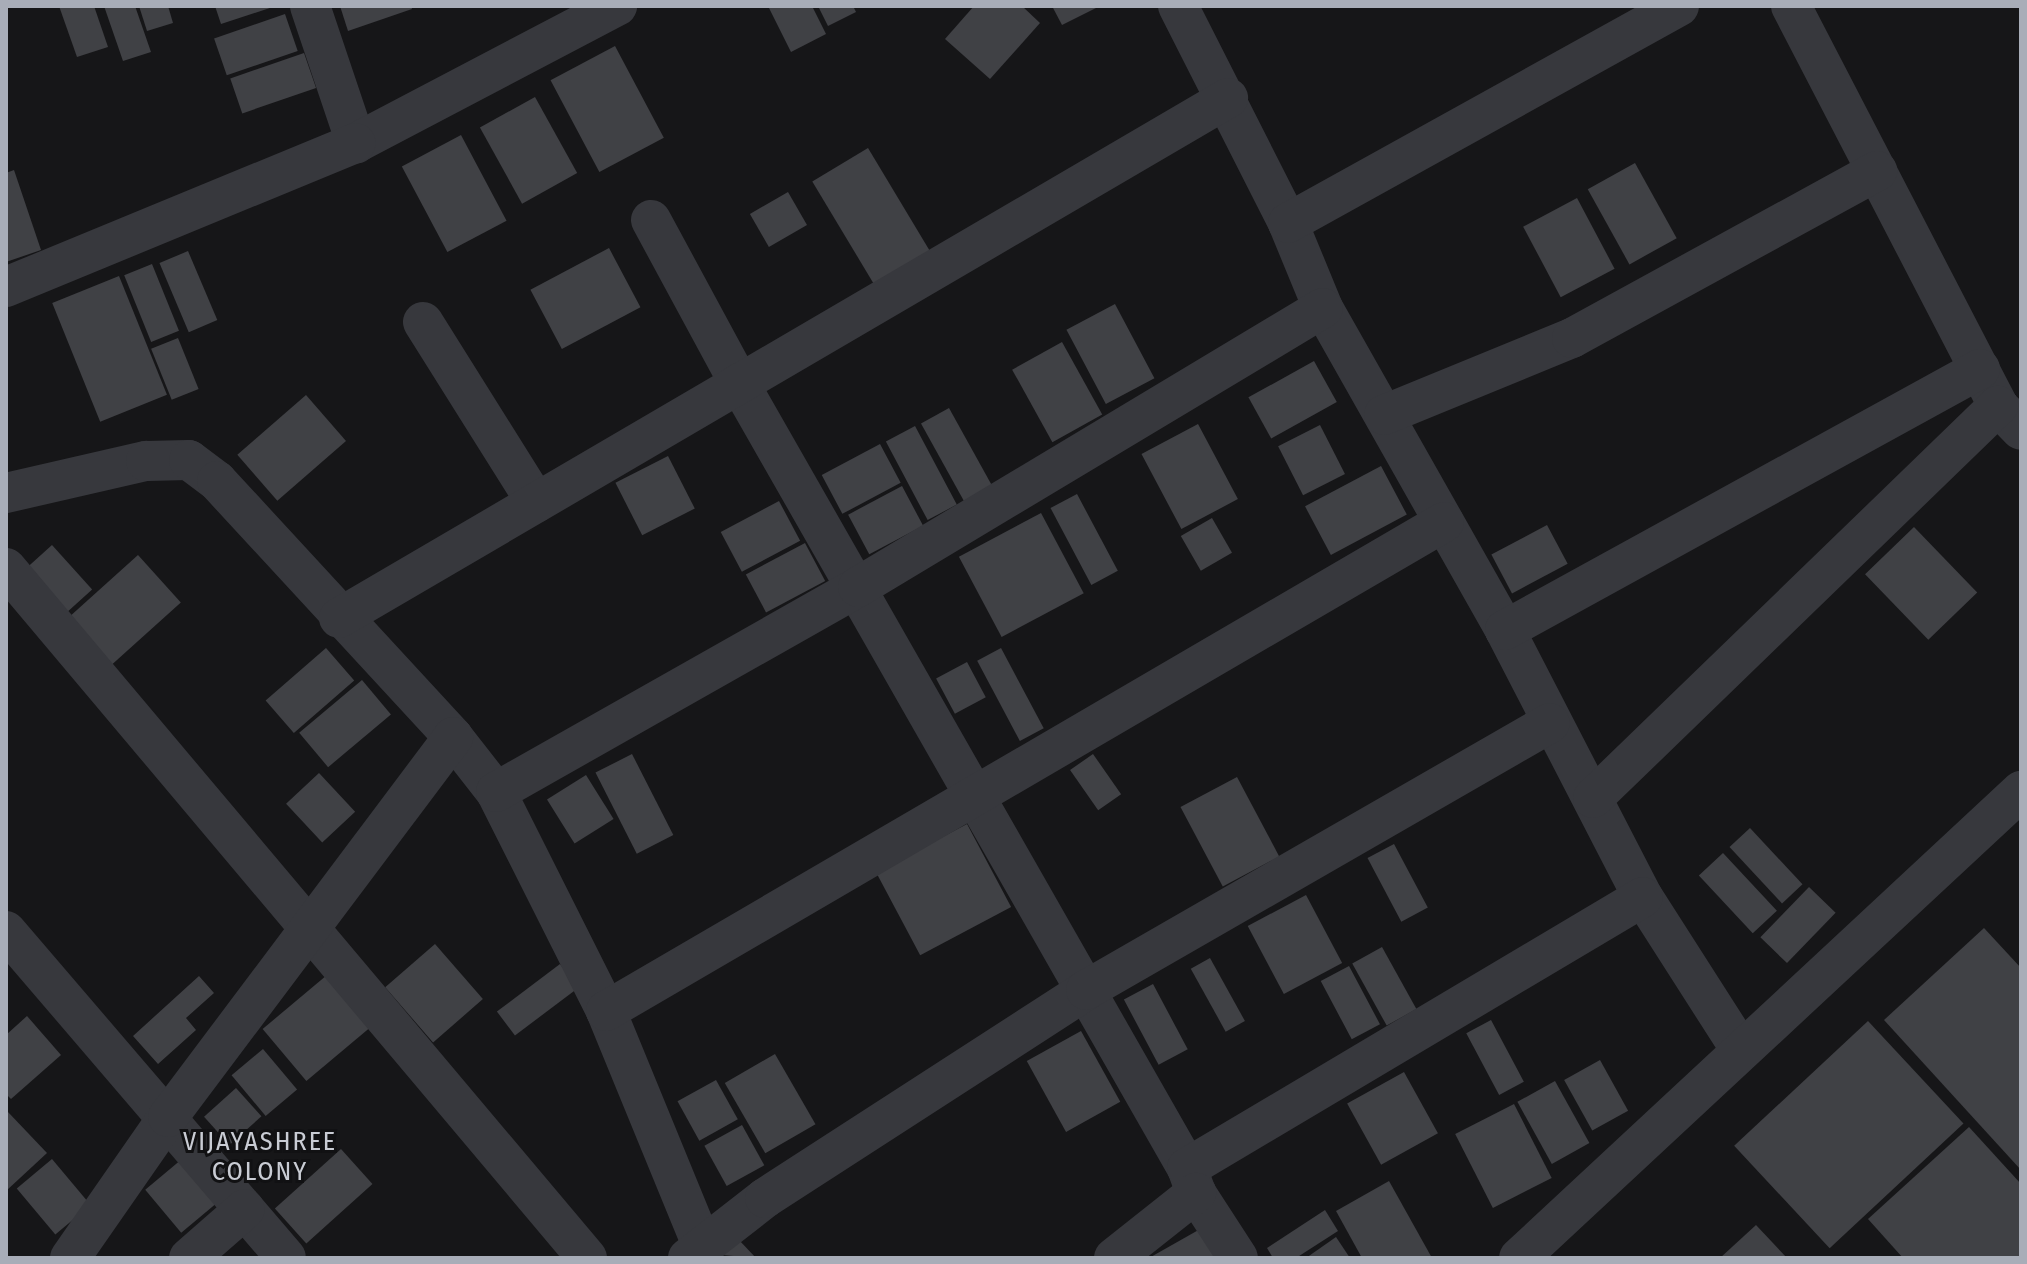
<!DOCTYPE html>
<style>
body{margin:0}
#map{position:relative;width:2027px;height:1264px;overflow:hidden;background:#161618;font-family:"Fira Sans Condensed",sans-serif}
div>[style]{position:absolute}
.building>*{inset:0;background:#404145;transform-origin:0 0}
.minor>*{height:40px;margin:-20px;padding:0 20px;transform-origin:20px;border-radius:20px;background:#37383d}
span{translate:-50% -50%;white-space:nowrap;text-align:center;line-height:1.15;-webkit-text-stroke:6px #111113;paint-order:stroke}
.neighbourhood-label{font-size:26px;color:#c9ccd4;letter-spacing:2px}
.frame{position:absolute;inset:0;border:8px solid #a8adb8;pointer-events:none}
</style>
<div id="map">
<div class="building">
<i style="clip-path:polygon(59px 6px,94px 6px,108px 47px,77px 57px)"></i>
<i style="clip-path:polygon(104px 6px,135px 6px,151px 52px,123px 61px)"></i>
<i style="clip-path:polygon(139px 6px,168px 6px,173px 23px,147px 31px)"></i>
<i style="clip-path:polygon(215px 6px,273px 6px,273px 7px,221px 24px)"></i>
<i style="clip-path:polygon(340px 6px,411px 6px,412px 9px,348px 31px)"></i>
<i style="clip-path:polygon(768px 6px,812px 6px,826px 34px,791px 52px)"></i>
<i style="clip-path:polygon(818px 6px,853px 6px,856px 12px,828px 26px)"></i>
<i style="clip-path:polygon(974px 6px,1022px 6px,1040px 23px,990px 79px,945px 39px)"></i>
<i style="clip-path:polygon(1052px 6px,1100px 6px,1062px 25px)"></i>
<i style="left:285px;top:14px;width:39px;height:75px;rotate:71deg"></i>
<i style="left:615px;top:46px;width:104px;height:73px;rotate:62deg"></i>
<i style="left:304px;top:53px;width:37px;height:78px;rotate:71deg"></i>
<i style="left:535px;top:97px;width:87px;height:63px;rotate:61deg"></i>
<i style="left:461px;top:135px;width:97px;height:67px;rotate:62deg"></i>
<i style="left:868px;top:148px;width:121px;height:65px;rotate:59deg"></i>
<i style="left:1635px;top:163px;width:86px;height:54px;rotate:61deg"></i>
<i style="clip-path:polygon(14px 170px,41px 250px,6px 262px,6px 173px)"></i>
<i style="left:788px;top:192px;width:38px;height:44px;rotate:60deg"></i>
<i style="left:1577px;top:198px;width:80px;height:61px;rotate:62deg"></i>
<i style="left:609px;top:248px;width:67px;height:89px;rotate:62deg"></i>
<i style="left:188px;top:251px;width:75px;height:31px;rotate:67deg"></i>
<i style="left:152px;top:264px;width:72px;height:30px;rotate:68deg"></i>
<i style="left:119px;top:276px;width:128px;height:72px;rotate:68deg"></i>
<i style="left:1115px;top:304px;width:84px;height:55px;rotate:62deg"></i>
<i style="left:178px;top:338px;width:55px;height:29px;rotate:68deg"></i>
<i style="left:1062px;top:342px;width:83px;height:57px;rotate:61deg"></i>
<i style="left:1314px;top:361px;width:47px;height:75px;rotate:61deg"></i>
<i style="left:306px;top:395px;width:61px;height:91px;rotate:49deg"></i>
<i style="left:949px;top:408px;width:90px;height:32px;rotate:61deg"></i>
<i style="left:1198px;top:424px;width:85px;height:64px;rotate:62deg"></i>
<i style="left:1320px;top:425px;width:55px;height:47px;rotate:63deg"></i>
<i style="left:915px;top:426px;width:89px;height:33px;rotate:62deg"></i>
<i style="left:880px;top:444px;width:44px;height:66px;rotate:62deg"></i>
<i style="left:668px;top:456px;width:59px;height:59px;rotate:63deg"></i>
<i style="left:1381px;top:466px;width:55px;height:86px;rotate:62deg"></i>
<i style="left:902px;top:486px;width:45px;height:61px;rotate:62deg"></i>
<i style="left:1077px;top:494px;width:87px;height:30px;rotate:62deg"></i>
<i style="left:779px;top:501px;width:45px;height:66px;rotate:62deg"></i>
<i style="left:1041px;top:513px;width:91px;height:93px;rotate:62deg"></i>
<i style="left:1212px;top:518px;width:40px;height:36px;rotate:60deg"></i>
<i style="left:1547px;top:525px;width:44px;height:63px;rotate:62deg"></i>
<i style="left:1914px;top:527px;width:91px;height:68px;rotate:46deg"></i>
<i style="left:805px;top:543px;width:43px;height:67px;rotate:62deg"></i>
<i style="left:52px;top:545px;width:60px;height:35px;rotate:48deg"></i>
<i style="left:138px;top:555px;width:64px;height:93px;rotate:48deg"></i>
<i style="left:326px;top:648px;width:43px;height:80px;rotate:49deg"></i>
<i style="left:1001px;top:648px;width:91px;height:27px;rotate:62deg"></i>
<i style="left:967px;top:662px;width:40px;height:35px;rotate:62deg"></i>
<i style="left:362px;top:680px;width:45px;height:82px;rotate:50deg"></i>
<i style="left:632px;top:754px;width:91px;height:41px;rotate:63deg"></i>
<i style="left:1093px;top:754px;width:49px;height:28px;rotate:55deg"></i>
<i style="left:319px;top:773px;width:53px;height:45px;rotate:47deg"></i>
<i style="left:586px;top:775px;width:52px;height:46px;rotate:58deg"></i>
<i style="left:1237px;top:777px;width:90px;height:64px;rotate:62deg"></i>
<i style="left:967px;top:824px;width:94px;height:103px;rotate:62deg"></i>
<i style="left:1750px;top:828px;width:77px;height:28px;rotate:47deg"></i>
<i style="left:1394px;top:844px;width:72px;height:30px;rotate:62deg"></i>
<i style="left:1723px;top:853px;width:79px;height:33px;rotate:47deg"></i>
<i style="left:1809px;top:887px;width:37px;height:70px;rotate:44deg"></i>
<i style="left:1306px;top:895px;width:77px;height:66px;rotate:62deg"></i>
<i style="clip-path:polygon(1984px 928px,2021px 968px,2021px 1170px,1884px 1020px)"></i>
<i style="left:435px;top:944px;width:73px;height:66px;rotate:49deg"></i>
<i style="left:1382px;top:947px;width:71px;height:34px;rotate:61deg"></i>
<i style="left:1210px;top:958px;width:72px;height:22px;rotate:61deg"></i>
<i style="left:560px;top:964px;width:30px;height:79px;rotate:53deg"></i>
<i style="left:1349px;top:966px;width:66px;height:32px;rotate:62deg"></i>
<i style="left:327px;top:975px;width:68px;height:84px;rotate:50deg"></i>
<i style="clip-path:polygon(199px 976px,214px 993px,186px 1018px,196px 1030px,158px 1064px,133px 1036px)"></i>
<i style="left:1153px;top:984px;width:74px;height:33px;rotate:62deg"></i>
<i style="clip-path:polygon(27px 1016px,61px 1055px,11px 1099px,6px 1094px,6px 1035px)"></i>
<i style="left:1491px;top:1020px;width:70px;height:28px;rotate:62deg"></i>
<i style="left:1868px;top:1021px;width:140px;height:183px;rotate:47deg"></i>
<i style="left:1081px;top:1031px;width:81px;height:62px;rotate:61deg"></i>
<i style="left:263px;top:1049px;width:53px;height:41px;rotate:50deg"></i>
<i style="left:775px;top:1054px;width:81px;height:58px;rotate:60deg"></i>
<i style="left:1600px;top:1060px;width:58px;height:41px;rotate:61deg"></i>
<i style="left:1404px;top:1072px;width:70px;height:65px;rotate:61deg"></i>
<i style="left:716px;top:1080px;width:45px;height:44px;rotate:61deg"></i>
<i style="left:1555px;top:1081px;width:71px;height:43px;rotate:61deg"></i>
<i style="left:236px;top:1088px;width:38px;height:43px;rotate:48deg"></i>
<i style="left:1514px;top:1104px;width:83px;height:66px;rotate:63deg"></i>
<i style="clip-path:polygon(8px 1112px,47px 1153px,6px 1191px,6px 1113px)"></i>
<i style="left:742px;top:1125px;width:46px;height:43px;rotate:61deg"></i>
<i style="clip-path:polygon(1969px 1127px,2021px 1184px,2021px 1258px,1903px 1258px,1868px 1219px)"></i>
<i style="left:341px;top:1149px;width:47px;height:89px;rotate:48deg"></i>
<i style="left:52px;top:1159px;width:60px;height:46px;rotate:50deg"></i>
<i style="left:182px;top:1159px;width:56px;height:48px;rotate:50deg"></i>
<i style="clip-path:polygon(1389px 1181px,1432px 1258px,1362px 1258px,1336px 1211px)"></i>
<i style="clip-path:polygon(1325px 1210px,1338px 1231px,1296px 1258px,1273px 1258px,1267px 1248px)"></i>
<i style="clip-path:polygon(1756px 1225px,1787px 1258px,1720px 1258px)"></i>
<i style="clip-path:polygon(1202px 1228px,1219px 1258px,1149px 1258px)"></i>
<i style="clip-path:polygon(1336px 1237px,1350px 1258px,1306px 1258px)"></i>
<i style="clip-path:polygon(739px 1240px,756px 1258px,722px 1255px)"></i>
</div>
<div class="minor">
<i style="left:310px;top:6px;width:145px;rotate:71.4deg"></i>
<i style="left:356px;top:143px;width:295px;rotate:-27.7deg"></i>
<i style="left:1178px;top:6px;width:243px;rotate:63.1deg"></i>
<i style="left:1288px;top:223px;width:92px;rotate:67.6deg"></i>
<i style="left:1323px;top:308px;width:370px;rotate:60.5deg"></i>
<i style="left:1505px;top:630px;width:301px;rotate:62.7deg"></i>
<i style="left:1643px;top:897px;width:182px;rotate:57.4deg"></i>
<i style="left:1791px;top:6px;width:450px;rotate:62.6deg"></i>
<i style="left:1998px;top:406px;width:33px;rotate:46deg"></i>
<i style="left:651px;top:220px;width:185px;rotate:61.6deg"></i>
<i style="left:739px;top:383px;width:904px;rotate:60.29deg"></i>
<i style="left:1187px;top:1168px;width:27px;rotate:70deg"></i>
<i style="left:1196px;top:1193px;width:77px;rotate:57.1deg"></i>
<i style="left:1288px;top:223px;width:447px;rotate:-29deg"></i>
<i style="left:6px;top:287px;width:378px;rotate:-22.4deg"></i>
<i style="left:423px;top:322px;width:213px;rotate:57.9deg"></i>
<i style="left:1384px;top:415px;width:203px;rotate:-22.3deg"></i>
<i style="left:1572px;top:338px;width:348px;rotate:-28.7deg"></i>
<i style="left:6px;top:493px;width:144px;rotate:-12.9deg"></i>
<i style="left:146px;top:461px;width:43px;rotate:-1.3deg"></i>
<i style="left:189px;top:460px;width:35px;rotate:37deg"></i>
<i style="left:217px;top:481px;width:348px;rotate:47.3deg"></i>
<i style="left:453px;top:737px;width:70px;rotate:52deg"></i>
<i style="left:496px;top:792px;width:245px;rotate:63.3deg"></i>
<i style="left:606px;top:1011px;width:255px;rotate:67.7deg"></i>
<i style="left:6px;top:568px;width:902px;rotate:49.9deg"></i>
<i style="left:339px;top:618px;width:1030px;rotate:-30.32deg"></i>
<i style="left:1505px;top:630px;width:542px;rotate:-28.79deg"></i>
<i style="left:496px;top:792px;width:416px;rotate:-29.5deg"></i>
<i style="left:858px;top:587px;width:542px;rotate:-30.96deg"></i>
<i style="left:1593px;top:798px;width:564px;rotate:-44.07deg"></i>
<i style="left:6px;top:931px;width:430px;rotate:49.4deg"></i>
<i style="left:606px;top:1011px;width:970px;rotate:-30.26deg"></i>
<i style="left:1187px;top:1168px;width:530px;rotate:-30.72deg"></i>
<i style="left:70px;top:1258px;width:172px;rotate:-55.2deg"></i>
<i style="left:168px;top:1117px;width:475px;rotate:-53.1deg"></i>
<i style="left:189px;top:1258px;width:74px;rotate:-41.2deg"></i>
<i style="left:688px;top:1258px;width:98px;rotate:-37.9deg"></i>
<i style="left:765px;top:1198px;width:382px;rotate:-32.9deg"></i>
<i style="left:1086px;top:990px;width:535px;rotate:-29.92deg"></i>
<i style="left:1114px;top:1258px;width:105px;rotate:-38.4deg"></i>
<i style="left:1519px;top:1258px;width:686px;rotate:-42.93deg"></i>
</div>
<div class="neighbourhood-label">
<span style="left:260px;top:1157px">VIJAYASHREE<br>COLONY</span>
</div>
<div class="frame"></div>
</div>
